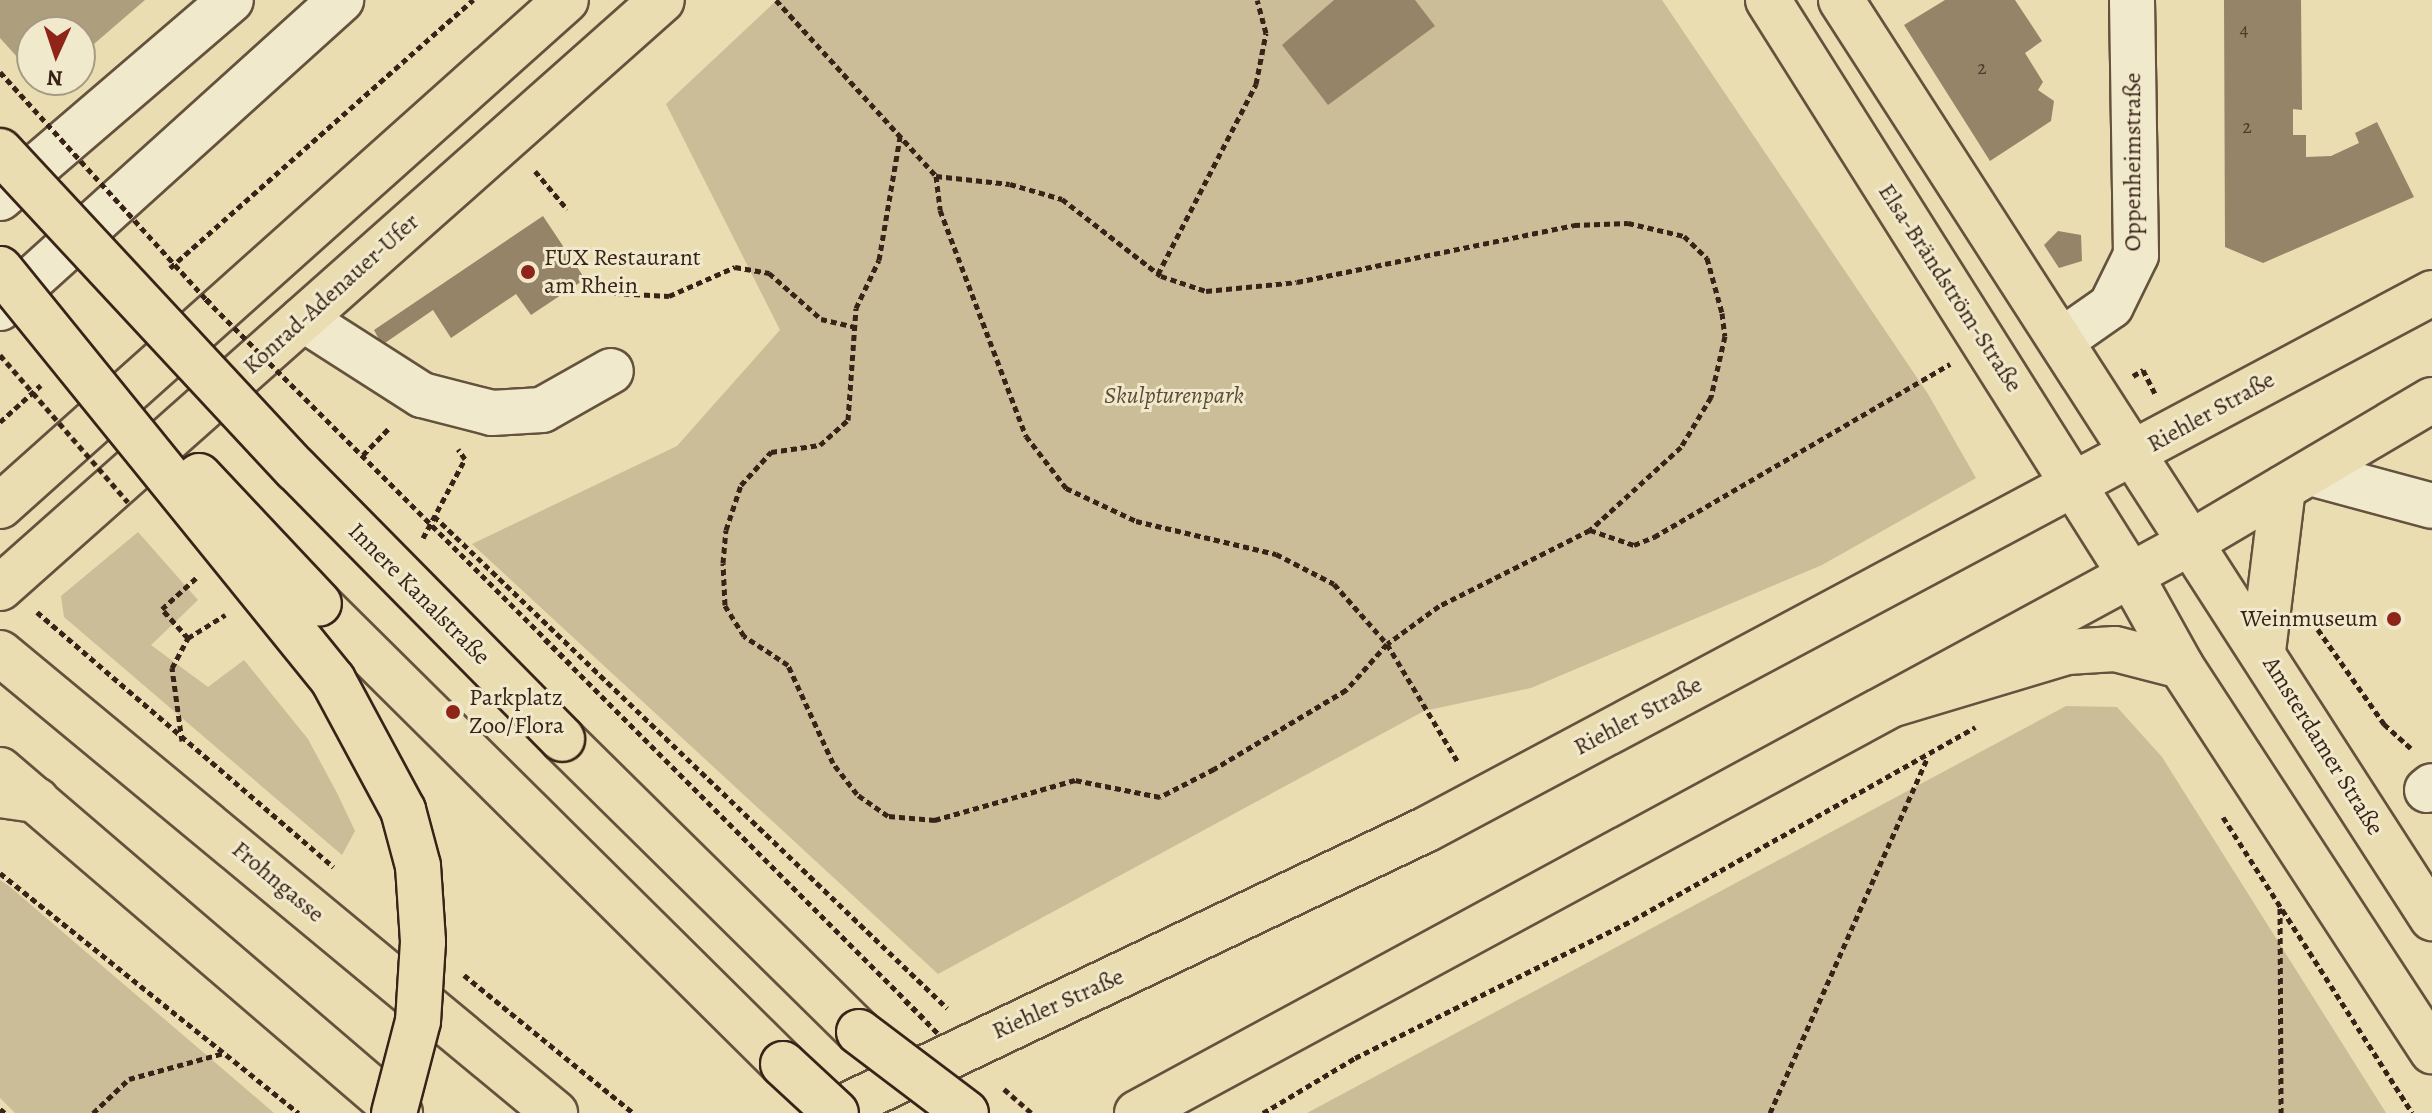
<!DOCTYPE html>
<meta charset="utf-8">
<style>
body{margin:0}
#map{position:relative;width:2432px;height:1113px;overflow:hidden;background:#e9ddb1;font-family:Alegreya,serif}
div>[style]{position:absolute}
.green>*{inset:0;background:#cbbd97}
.water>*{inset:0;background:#ad9e7d}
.pier>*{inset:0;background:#e9ddb1}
.building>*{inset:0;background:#958468}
.path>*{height:5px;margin-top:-2.5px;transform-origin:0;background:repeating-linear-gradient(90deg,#392318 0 6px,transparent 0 10px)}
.roads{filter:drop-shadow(2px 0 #65523e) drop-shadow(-2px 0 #65523e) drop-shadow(0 2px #65523e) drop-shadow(0 -2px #65523e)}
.minor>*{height:44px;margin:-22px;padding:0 22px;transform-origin:22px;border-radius:22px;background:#f1e9cc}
.major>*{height:44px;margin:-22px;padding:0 22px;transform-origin:22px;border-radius:22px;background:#e9ddb1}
.highway>*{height:44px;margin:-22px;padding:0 22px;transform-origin:22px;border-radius:22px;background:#e9ddb1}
.path-bridge>*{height:5px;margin-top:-2.5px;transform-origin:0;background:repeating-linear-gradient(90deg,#392318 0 6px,transparent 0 10px)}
.bridges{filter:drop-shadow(2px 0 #392318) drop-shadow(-2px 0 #392318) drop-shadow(0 2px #392318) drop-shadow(0 -2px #392318)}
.highway-bridge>*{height:44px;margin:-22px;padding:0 22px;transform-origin:22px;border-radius:22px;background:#e9ddb1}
.dots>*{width:22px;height:22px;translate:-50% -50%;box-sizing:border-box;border:4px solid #f1e9cc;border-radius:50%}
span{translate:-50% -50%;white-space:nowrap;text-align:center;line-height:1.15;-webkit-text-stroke:6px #f1e9cc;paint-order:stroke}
.number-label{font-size:20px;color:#503b2c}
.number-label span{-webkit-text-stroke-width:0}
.street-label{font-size:24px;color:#392318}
.poi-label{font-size:24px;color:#392318}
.left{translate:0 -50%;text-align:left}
.right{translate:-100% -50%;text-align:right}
.park-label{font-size:24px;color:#5e4a38;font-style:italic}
.north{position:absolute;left:16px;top:16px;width:80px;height:80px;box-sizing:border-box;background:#f1e9cc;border:2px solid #a79a84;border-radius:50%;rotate:183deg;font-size:22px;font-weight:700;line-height:32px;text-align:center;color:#392318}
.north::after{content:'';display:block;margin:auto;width:28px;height:36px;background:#8f2418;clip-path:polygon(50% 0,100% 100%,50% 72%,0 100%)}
</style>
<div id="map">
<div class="green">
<i style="clip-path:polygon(777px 0,1662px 0,1928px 394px,1976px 478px,1822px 565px,1531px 688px,1424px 711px,938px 974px,472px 544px,677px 446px,780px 330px,666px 104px)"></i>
<i style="clip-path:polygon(138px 532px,198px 600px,151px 645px,208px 687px,244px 660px,308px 739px,337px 793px,355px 831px,342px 855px,64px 617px,61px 596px)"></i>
<i style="clip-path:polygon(2066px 706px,2117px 707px,2162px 757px,2386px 1113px,1307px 1113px)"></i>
<i style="clip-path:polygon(0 880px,9px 886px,274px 1113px,15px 1113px,0 1098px)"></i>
</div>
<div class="water">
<i style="clip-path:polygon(0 0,145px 0,80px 56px,80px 32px,32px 32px,32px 80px,51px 80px,0 123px)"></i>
</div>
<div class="pier">
<i style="clip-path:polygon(0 38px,46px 89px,0 127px)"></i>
</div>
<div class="building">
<i style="clip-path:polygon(1334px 0,1415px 0,1435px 26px,1328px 105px,1282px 45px)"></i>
<i style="clip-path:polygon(1945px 0,2015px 0,2042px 41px,2025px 53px,2043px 82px,2038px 90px,2054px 101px,2051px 121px,1990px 161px,1904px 25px)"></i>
<i style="clip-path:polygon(2224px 0,2301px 0,2302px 110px,2293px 109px,2293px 135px,2306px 135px,2306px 157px,2331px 156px,2359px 143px,2355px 133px,2377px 122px,2414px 197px,2263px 263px,2225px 247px)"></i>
<i style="clip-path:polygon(543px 216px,585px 279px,531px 315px,516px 294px,451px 338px,433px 310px,382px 345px,374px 330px)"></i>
<i style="clip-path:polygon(2058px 231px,2081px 235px,2082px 261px,2059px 268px,2044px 245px)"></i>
</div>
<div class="path">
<i style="left:776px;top:0;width:238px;rotate:47.7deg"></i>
<i style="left:936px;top:176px;width:74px;rotate:6.2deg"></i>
<i style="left:1010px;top:184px;width:54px;rotate:16.1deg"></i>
<i style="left:1062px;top:199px;width:125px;rotate:37.9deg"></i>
<i style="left:1161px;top:276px;width:47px;rotate:18.4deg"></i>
<i style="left:1206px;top:291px;width:91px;rotate:-5.6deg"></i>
<i style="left:1297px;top:282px;width:283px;rotate:-11.6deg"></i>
<i style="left:1574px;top:225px;width:54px;rotate:-2.1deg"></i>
<i style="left:1628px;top:223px;width:57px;rotate:13.1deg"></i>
<i style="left:1684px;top:236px;width:32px;rotate:44deg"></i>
<i style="left:1707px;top:258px;width:57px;rotate:74.7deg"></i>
<i style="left:1722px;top:313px;width:23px;rotate:83deg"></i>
<i style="left:1725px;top:336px;width:63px;rotate:102.9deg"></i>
<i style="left:1711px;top:397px;width:58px;rotate:121deg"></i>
<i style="left:1681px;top:447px;width:123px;rotate:137.6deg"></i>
<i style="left:1590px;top:530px;width:169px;rotate:153.3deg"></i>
<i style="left:1439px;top:606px;width:64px;rotate:143.8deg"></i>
<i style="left:1387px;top:644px;width:62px;rotate:131.7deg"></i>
<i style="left:1346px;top:690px;width:154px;rotate:149.1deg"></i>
<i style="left:1214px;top:769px;width:61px;rotate:152.6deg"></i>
<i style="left:1160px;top:797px;width:87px;rotate:-168.7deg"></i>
<i style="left:1075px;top:780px;width:146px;rotate:164.1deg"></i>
<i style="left:935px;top:820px;width:47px;rotate:-175.1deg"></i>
<i style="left:888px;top:816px;width:38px;rotate:-145deg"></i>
<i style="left:857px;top:794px;width:39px;rotate:-128deg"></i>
<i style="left:833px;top:763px;width:108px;rotate:-114.7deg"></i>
<i style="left:788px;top:665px;width:53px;rotate:-146.6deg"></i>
<i style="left:744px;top:636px;width:36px;rotate:-122deg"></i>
<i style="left:725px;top:605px;width:42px;rotate:-92.7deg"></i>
<i style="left:723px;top:563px;width:33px;rotate:-85deg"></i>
<i style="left:726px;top:530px;width:47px;rotate:-71.6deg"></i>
<i style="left:741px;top:485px;width:45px;rotate:-47.7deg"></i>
<i style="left:771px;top:452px;width:49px;rotate:-8.1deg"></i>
<i style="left:820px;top:445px;width:38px;rotate:-42deg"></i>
<i style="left:848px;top:420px;width:112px;rotate:-85.9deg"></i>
<i style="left:856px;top:308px;width:53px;rotate:-64.4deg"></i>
<i style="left:879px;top:260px;width:125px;rotate:-80.3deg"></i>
<i style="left:535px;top:171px;width:50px;rotate:49.9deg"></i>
<i style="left:936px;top:176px;width:34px;rotate:83deg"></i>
<i style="left:940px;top:210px;width:242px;rotate:69.2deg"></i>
<i style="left:1026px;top:436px;width:66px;rotate:52.4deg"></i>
<i style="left:1066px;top:488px;width:77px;rotate:25.2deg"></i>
<i style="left:1136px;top:521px;width:144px;rotate:13.3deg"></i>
<i style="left:1276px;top:554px;width:65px;rotate:27.3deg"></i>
<i style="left:1334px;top:584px;width:80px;rotate:48.5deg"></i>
<i style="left:1387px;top:644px;width:138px;rotate:59deg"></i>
<i style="left:170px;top:268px;width:405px;rotate:-41.5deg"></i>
<i style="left:1158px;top:274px;width:214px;rotate:-62.7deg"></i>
<i style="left:1256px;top:84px;width:52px;rotate:-78.9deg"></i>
<i style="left:1266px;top:33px;width:34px;rotate:-105deg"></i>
<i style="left:614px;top:293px;width:55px;rotate:3.1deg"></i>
<i style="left:669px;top:296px;width:72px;rotate:-23.7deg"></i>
<i style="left:735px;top:267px;width:35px;rotate:10deg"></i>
<i style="left:769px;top:273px;width:69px;rotate:41.5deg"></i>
<i style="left:821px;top:319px;width:36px;rotate:13deg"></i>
<i style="left:2133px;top:376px;width:12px;rotate:-31deg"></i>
<i style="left:2143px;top:370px;width:27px;rotate:63deg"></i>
<i style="left:0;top:422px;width:55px;rotate:-42.1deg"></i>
<i style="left:363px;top:455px;width:39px;rotate:-46deg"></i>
<i style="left:434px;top:516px;width:711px;rotate:43.8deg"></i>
<i style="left:1590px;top:530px;width:46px;rotate:18.8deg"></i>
<i style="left:1634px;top:545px;width:22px;rotate:-22deg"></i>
<i style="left:1654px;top:537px;width:343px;rotate:-30.3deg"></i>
<i style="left:423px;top:538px;width:89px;rotate:-62deg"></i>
<i style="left:465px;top:459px;width:12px;rotate:-125deg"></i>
<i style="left:37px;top:612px;width:391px;rotate:40.7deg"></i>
<i style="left:2312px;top:621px;width:126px;rotate:55deg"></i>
<i style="left:2384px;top:724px;width:36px;rotate:42deg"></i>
<i style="left:188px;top:638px;width:39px;rotate:-132deg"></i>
<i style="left:162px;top:609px;width:47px;rotate:-42.4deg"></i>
<i style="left:182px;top:741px;width:74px;rotate:-97.8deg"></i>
<i style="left:172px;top:668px;width:34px;rotate:-62deg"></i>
<i style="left:188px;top:638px;width:44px;rotate:-31.9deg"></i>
<i style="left:2223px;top:817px;width:351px;rotate:57.4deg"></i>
<i style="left:0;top:873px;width:383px;rotate:38.8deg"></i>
<i style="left:2280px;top:908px;width:205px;rotate:89.7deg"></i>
<i style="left:464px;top:975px;width:218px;rotate:39.2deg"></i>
<i style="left:0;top:1109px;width:6px;rotate:39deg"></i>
<i style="left:93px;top:1113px;width:50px;rotate:-43.4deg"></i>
<i style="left:129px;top:1079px;width:98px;rotate:-15.3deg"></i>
<i style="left:1263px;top:1113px;width:107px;rotate:-30.9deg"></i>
<i style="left:1355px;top:1058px;width:310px;rotate:-26.4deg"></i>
<i style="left:1633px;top:920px;width:393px;rotate:-29.4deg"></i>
<i style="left:1770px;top:1113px;width:387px;rotate:-66.1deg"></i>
</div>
<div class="roads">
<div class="minor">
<i style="left:0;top:198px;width:304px;rotate:-40.6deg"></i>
<i style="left:0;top:308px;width:460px;rotate:-42.1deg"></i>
<i style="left:303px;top:319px;width:141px;rotate:32.6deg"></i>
<i style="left:422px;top:395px;width:72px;rotate:14.4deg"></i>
<i style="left:492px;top:413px;width:50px;rotate:-3.4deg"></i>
<i style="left:542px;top:410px;width:79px;rotate:-29.5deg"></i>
<i style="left:2061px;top:341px;width:61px;rotate:-35deg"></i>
<i style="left:2111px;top:306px;width:57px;rotate:-63.9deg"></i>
<i style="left:2136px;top:255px;width:255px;rotate:-90.9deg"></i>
<i style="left:2310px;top:473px;width:126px;rotate:15.1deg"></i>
<i style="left:2427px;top:790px;width:6px;rotate:-39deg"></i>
</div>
<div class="major">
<i style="left:1768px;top:0;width:681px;rotate:57.78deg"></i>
<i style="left:1841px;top:0;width:1092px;rotate:57.23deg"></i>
<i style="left:0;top:506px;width:759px;rotate:-41.8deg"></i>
<i style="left:0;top:588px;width:885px;rotate:-41.61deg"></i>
<i style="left:2263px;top:651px;width:164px;rotate:-83deg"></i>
<i style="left:0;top:653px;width:721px;rotate:39.65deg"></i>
<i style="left:0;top:770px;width:527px;rotate:40.61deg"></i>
<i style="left:831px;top:1113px;width:660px;rotate:-25.48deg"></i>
<i style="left:1427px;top:829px;width:1139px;rotate:-28.07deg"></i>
<i style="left:1137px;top:1113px;width:1197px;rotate:-28.43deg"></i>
<i style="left:2190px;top:543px;width:281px;rotate:-30.6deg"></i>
</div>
<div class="highway">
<i style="left:2131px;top:576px;width:103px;rotate:60.9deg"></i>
<i style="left:2181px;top:666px;width:460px;rotate:56.9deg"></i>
<i style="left:319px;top:604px;width:653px;rotate:44.75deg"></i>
<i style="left:1894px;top:704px;width:181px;rotate:-16.7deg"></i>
<i style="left:2067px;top:652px;width:48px;rotate:-3.6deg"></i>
<i style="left:2115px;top:649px;width:68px;rotate:14.4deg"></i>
<i style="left:562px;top:739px;width:417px;rotate:44.6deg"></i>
<i style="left:0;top:795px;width:37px;rotate:8deg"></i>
</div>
</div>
<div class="path-bridge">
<i style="left:0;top:72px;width:307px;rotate:47.8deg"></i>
<i style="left:206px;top:299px;width:1037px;rotate:45.08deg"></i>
<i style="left:0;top:355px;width:195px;rotate:49deg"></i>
<i style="left:1004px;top:1089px;width:37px;rotate:41deg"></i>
</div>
<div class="bridges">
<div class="highway-bridge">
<i style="left:0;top:151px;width:434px;rotate:47.1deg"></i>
<i style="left:296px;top:469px;width:379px;rotate:45.4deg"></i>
<i style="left:0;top:269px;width:529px;rotate:50.98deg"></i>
<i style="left:333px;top:680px;width:148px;rotate:61.7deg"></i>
<i style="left:403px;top:810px;width:58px;rotate:75deg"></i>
<i style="left:418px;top:866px;width:76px;rotate:86.2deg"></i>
<i style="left:423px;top:942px;width:79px;rotate:93.6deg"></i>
<i style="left:418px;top:1021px;width:95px;rotate:104.6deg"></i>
<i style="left:199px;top:476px;width:175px;rotate:46.8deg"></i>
<i style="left:859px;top:1032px;width:134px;rotate:37.1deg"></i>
<i style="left:783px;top:1064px;width:72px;rotate:42.8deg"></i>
</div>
</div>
<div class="dots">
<i style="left:528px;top:272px;background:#8f2418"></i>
<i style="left:2394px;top:619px;background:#8f2418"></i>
<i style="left:453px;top:712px;background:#8f2418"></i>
</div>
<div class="number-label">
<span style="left:2244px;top:29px">4</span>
<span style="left:1982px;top:67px">2</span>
<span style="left:2247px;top:126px">2</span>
</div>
<div class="street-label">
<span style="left:2133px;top:162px;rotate:-90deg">Oppenheimstraße</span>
<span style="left:1950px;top:288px;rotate:57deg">Elsa-Brändström-Straße</span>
<span style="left:331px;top:294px;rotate:-42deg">Konrad-Adenauer-Ufer</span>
<span style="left:2211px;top:412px;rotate:-29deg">Riehler Straße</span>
<span style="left:419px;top:594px;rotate:45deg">Innere Kanalstraße</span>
<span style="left:1638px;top:716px;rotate:-28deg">Riehler Straße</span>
<span style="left:2323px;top:746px;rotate:58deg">Amsterdamer Straße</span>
<span style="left:278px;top:882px;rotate:40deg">Frohngasse</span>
<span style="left:1058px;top:1004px;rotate:-24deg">Riehler Straße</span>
</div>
<div class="poi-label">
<span class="left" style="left:544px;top:272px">FUX Restaurant<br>am Rhein</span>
<span class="right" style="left:2378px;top:619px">Weinmuseum</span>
<span class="left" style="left:469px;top:712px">Parkplatz<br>Zoo/Flora</span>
</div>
<div class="park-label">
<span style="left:1174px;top:396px">Skulpturenpark</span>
</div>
<div class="north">N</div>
</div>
